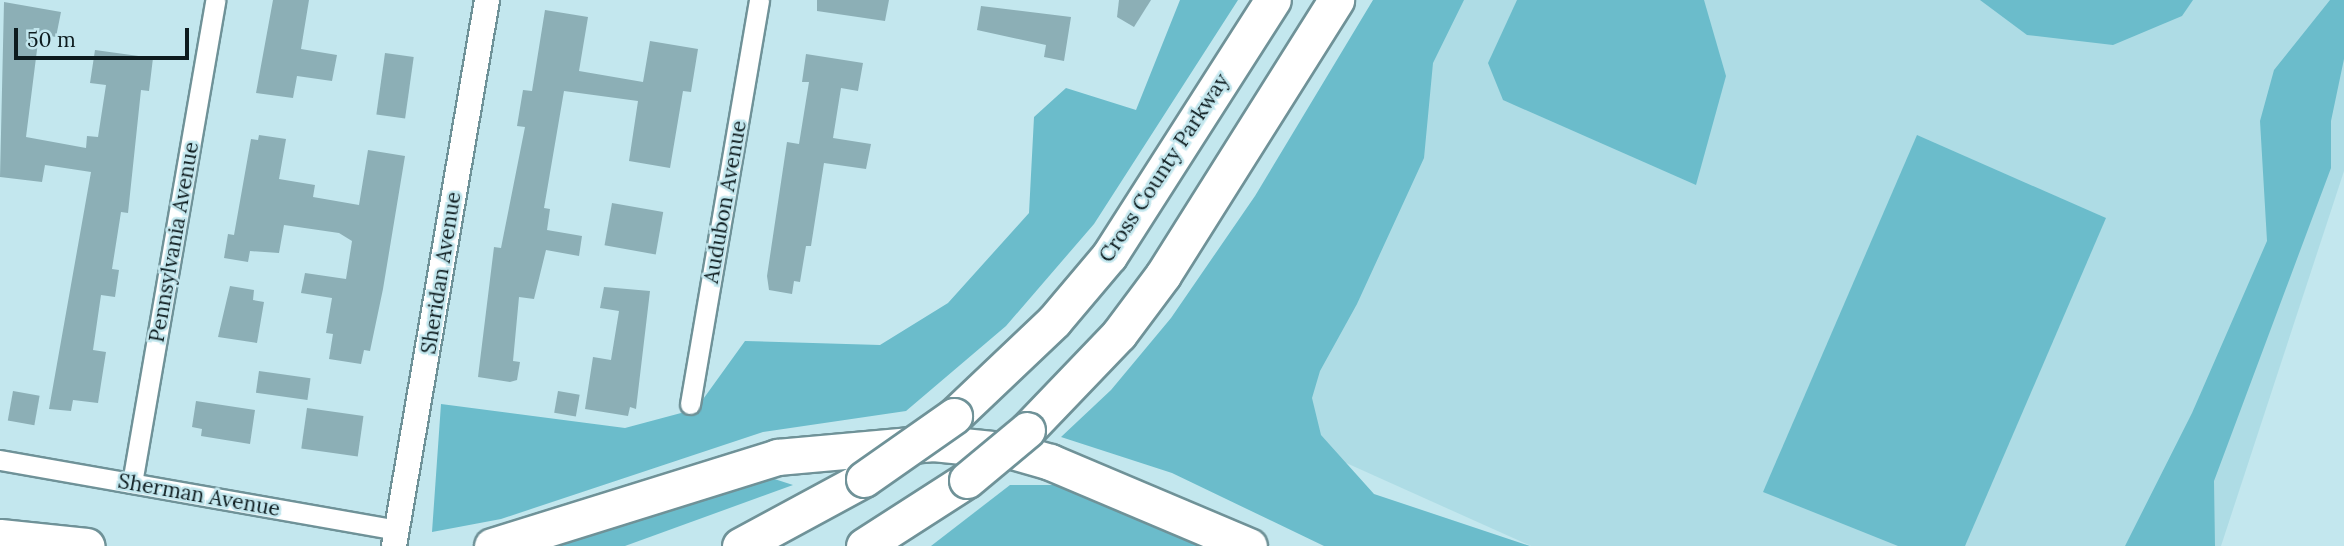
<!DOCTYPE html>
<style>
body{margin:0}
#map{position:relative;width:2344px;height:546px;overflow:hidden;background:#c3e7ee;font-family:Lora,serif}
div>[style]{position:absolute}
.built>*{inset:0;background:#aedce5}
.green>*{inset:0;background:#6bbccb}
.building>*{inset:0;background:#8cafb6;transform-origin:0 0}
.roads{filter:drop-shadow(2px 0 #6f9298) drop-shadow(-2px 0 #6f9298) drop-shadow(0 2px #6f9298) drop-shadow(0 -2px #6f9298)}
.minor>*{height:19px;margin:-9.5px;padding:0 9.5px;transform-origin:9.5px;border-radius:9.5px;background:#fff}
.tertiary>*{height:24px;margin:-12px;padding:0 12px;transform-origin:12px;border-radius:12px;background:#fff}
.motorway>*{height:35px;margin:-17.5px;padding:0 17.5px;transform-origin:17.5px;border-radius:17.5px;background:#fff}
.bridges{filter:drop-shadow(2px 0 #6f9298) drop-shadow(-2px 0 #6f9298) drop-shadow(0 2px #6f9298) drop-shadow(0 -2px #6f9298)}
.motorway-bridge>*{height:35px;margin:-17.5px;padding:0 17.5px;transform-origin:17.5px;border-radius:17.5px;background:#fff}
span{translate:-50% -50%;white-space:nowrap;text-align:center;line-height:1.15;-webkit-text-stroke:5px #c3e7ee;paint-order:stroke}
.street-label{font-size:21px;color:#0d1b1e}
.scale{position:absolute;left:14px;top:28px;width:175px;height:32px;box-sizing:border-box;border:4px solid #0d1b1e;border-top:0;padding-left:9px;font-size:21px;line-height:24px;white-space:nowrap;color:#0d1b1e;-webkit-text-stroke:5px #c3e7ee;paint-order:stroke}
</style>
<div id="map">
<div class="built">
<i style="clip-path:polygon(1412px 0,2344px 0,2344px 171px,2221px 546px,1531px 546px,1179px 388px)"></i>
</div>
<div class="green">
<i style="clip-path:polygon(1180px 0,1238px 0,1094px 224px,1006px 326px,906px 411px,763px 432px,501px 519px,432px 532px,441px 404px,625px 428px,696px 409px,745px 341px,880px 345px,948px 303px,1029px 213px,1034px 117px,1066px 88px,1136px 110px)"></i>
<i style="clip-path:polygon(1373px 0,1464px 0,1433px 63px,1424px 158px,1357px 304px,1320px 371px,1312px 398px,1321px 435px,1374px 494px,1530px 546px,1324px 546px,1172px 473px,1061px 437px,1111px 390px,1171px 318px,1255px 196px)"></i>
<i style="clip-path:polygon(1517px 0,1704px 0,1726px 76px,1696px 185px,1503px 100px,1488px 63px)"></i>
<i style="clip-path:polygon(1980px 0,2193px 0,2182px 16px,2113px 45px,2027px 35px)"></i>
<i style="clip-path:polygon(2330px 0,2344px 0,2344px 59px,2331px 121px,2331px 168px,2214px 481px,2215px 546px,2125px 546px,2192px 413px,2267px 241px,2260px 121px,2274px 70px)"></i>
<i style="clip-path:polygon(1917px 135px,2106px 218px,1965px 546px,1898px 546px,1763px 492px)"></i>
<i style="clip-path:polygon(762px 475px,793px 485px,625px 546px,540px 546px)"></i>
<i style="clip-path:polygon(1010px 485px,1076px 485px,1219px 546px,931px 546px)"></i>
</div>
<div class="building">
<i style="clip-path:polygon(273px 0,309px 0,301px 49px,337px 55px,332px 81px,297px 76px,293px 98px,256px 93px)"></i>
<i style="clip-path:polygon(817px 0,889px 0,885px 21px,817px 11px)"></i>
<i style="clip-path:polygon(1119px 0,1151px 0,1134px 27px,1117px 17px)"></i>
<i style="clip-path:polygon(4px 2px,61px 12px,56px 37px,39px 34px,26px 137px,86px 148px,87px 136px,98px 137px,106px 85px,90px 83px,95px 50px,153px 58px,149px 91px,141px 90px,128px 213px,121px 212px,112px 269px,119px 270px,115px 297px,101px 295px,93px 350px,106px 352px,98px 403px,73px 400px,71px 411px,49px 409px,91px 172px,45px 165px,42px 182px,0 177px)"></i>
<i style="clip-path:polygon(981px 6px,1071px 17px,1064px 61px,1044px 57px,1046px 45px,977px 30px)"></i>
<i style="clip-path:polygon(545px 10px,588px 17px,579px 71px,643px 82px,650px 41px,698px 49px,691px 92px,683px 91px,670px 168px,629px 161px,638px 101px,564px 91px,544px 208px,550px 209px,547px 230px,582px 236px,579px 256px,546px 250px,534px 299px,519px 297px,513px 361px,520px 362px,517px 380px,510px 382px,478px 377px,494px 247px,501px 248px,525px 127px,517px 126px,523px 90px,532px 91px)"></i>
<i style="left:385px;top:53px;width:29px;height:62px;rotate:8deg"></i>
<i style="clip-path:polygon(806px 54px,863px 63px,858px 91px,841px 88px,833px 138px,871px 144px,866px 169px,824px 163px,811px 246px,806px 246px,800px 282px,794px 281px,792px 294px,769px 290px,767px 276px,787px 142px,799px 144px,809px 82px,802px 82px)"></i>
<i style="clip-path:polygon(259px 135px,286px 139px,279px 179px,315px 185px,313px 197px,359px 205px,368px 150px,405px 156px,383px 289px,370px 351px,364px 350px,361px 364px,329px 359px,333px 334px,326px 333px,332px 298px,301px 293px,305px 273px,346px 279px,352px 241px,339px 233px,284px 225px,279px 253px,250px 251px,248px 262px,224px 258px,228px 234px,234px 235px,251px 139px,258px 140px)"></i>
<i style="left:612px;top:203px;width:52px;height:43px;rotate:10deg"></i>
<i style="clip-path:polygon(230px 286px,254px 290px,253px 300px,264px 302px,257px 343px,218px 337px)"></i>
<i style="clip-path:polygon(604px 287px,650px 291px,636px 409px,630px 407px,628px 416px,585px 409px,593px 357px,611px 360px,619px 311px,600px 308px)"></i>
<i style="left:259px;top:371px;width:52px;height:22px;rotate:8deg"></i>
<i style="left:13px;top:391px;width:27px;height:30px;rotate:10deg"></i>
<i style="left:558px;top:391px;width:22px;height:22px;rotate:10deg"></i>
<i style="clip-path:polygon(196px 401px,255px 410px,250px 444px,201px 436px,202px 429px,192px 427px)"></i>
<i style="left:307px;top:408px;width:57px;height:41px;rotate:8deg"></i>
</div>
<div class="roads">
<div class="minor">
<i style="left:690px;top:404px;width:410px;rotate:-80.3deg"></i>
<i style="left:0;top:460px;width:403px;rotate:10deg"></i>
<i style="left:132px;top:483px;width:490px;rotate:-80.2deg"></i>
</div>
<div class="tertiary">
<i style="left:394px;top:546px;width:554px;rotate:-80.33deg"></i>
</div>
<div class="motorway">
<i style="left:954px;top:416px;width:138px;rotate:-43.5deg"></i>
<i style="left:1054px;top:321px;width:85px;rotate:-49.8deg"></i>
<i style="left:1109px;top:256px;width:304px;rotate:-57.4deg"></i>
<i style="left:1027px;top:430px;width:133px;rotate:-46.2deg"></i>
<i style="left:1119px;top:334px;width:74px;rotate:-53.3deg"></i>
<i style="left:1163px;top:275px;width:325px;rotate:-57.8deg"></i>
<i style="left:0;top:537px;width:87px;rotate:5.9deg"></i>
<i style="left:492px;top:546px;width:299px;rotate:-17.3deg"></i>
<i style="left:777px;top:457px;width:157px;rotate:-5.1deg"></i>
<i style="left:933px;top:443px;width:79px;rotate:5.8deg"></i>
<i style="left:1012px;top:451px;width:40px;rotate:16deg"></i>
<i style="left:1050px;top:462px;width:216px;rotate:22.9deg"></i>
<i style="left:740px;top:546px;width:141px;rotate:-28.4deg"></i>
<i style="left:864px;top:546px;width:122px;rotate:-32.7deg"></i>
</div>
</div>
<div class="bridges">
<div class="motorway-bridge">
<i style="left:864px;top:479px;width:110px;rotate:-35deg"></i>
<i style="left:967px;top:480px;width:78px;rotate:-39.8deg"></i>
</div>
</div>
<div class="street-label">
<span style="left:1164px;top:168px;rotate:-57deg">Cross County Parkway</span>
<span style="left:725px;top:202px;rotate:-80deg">Audubon Avenue</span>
<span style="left:174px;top:242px;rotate:-80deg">Pennsylvania Avenue</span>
<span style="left:441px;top:273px;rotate:-81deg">Sheridan Avenue</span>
<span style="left:199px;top:495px;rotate:10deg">Sherman Avenue</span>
</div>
<div class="scale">50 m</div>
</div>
